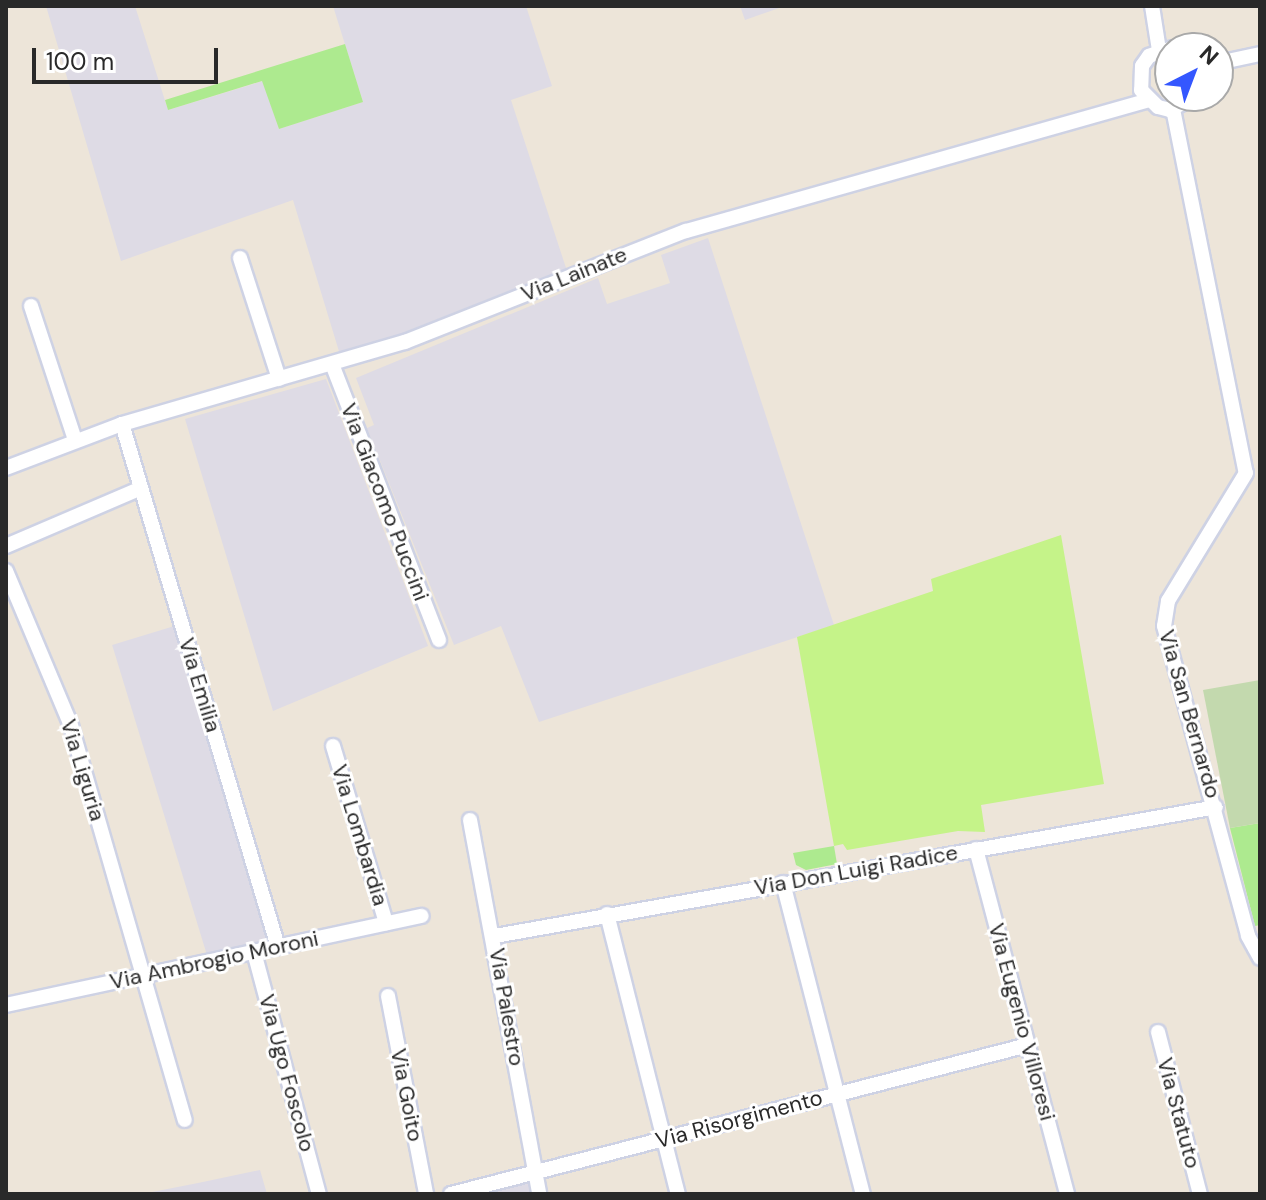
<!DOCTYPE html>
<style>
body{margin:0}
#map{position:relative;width:1266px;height:1200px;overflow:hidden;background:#ede5d9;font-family:"DM Sans",sans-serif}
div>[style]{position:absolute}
.industrial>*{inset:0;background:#dedbe5;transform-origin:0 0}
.green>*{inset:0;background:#adea8f}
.cemetery>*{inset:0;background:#c3d9ae}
.pitch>*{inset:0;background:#c5f389}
.roads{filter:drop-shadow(2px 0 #ced2e4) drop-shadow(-2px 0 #ced2e4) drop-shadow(0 2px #ced2e4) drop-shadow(0 -2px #ced2e4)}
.minor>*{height:14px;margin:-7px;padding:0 7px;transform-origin:7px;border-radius:7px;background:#fff}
span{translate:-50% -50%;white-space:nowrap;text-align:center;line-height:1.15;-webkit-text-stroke:6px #fff;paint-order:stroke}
.street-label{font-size:22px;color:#292929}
.frame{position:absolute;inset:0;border:8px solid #292929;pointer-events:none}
.north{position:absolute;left:1154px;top:32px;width:80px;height:80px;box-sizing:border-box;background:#fff;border:2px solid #a9a9a9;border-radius:50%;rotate:42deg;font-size:22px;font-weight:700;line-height:32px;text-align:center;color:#292929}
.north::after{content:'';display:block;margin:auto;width:28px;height:36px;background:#3457ff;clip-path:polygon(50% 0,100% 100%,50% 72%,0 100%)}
.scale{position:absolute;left:32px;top:48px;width:186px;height:36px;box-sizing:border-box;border:4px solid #292929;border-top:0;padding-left:10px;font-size:24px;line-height:28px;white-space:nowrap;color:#292929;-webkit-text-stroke:6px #fff;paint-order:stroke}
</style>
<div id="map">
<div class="industrial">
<i style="clip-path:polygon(46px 6px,135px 6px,168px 110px,263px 81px,279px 129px,363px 102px,333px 6px,526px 6px,552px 86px,511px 100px,567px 271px,404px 339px,341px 358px,293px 200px,121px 261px)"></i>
<i style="clip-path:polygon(740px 6px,785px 6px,745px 20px)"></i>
<i style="clip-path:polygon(708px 238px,834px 625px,539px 722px,501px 626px,454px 645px,367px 428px,374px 425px,356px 378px,598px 278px,607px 304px,670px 283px,661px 255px)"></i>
<i style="clip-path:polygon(326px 379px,428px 646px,273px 711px,185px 419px)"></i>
<i style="left:181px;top:624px;width:336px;height:72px;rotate:73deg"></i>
<i style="clip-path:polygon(260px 1170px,267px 1194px,142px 1194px,198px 1183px)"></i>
<i style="clip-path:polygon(533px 1177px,536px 1194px,466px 1194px)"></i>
</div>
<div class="green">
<i style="clip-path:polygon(345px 44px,363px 102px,279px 129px,262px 81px,168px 110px,165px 100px)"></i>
<i style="clip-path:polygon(1260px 823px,1260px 925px,1255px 926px,1230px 828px)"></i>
<i style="clip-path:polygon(834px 846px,837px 864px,806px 870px,796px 865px,793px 853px)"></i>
</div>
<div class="cemetery">
<i style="clip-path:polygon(1260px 680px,1260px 823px,1230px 828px,1203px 690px)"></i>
</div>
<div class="pitch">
<i style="clip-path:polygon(1061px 535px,1104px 784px,981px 805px,985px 832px,958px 831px,847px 850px,843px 844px,834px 846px,797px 637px,933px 591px,931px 579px)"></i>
</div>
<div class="roads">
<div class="minor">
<i style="left:1152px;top:6px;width:45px;rotate:81deg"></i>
<i style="left:1173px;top:48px;width:25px;rotate:162deg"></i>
<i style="left:1149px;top:56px;width:12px;rotate:125deg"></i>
<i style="left:1142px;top:66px;width:24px;rotate:92deg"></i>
<i style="left:1141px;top:90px;width:24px;rotate:45deg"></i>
<i style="left:1158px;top:107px;width:12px;rotate:14deg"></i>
<i style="left:1170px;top:110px;width:29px;rotate:-29deg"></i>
<i style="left:1218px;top:63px;width:43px;rotate:-12.1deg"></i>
<i style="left:1173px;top:109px;width:371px;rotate:78.7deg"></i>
<i style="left:1246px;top:473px;width:150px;rotate:121.4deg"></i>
<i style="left:1168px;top:601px;width:25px;rotate:99deg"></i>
<i style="left:1164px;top:626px;width:321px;rotate:74.8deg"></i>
<i style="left:1248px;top:936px;width:25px;rotate:61deg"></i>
<i style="left:240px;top:258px;width:127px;rotate:72.1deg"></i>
<i style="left:31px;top:306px;width:141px;rotate:71.8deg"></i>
<i style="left:332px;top:364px;width:296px;rotate:68.8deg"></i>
<i style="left:122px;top:424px;width:546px;rotate:73.39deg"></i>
<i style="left:6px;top:468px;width:124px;rotate:-20.8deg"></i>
<i style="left:122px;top:424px;width:295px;rotate:-16.2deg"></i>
<i style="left:405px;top:342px;width:302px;rotate:-21.6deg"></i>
<i style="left:686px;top:231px;width:480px;rotate:-15.8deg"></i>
<i style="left:6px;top:546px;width:147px;rotate:-23.2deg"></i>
<i style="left:6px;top:571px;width:168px;rotate:67.2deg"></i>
<i style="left:71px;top:726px;width:410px;rotate:73.9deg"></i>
<i style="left:333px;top:746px;width:185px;rotate:73.3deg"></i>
<i style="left:470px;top:820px;width:380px;rotate:79.5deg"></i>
<i style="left:976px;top:849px;width:357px;rotate:75.2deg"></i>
<i style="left:783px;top:883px;width:321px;rotate:75.6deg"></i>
<i style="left:607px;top:914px;width:289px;rotate:75.8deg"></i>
<i style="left:495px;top:936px;width:732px;rotate:-10.14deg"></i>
<i style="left:254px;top:952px;width:251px;rotate:75deg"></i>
<i style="left:388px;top:996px;width:202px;rotate:79.1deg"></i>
<i style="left:6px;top:1005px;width:425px;rotate:-12.1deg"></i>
<i style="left:1158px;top:1032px;width:167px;rotate:75.5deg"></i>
<i style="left:451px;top:1194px;width:596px;rotate:-14.48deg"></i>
</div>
</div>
<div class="street-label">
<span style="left:574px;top:274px;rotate:-22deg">Via Lainate</span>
<span style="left:385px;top:502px;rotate:69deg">Via Giacomo Puccini</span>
<span style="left:200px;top:685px;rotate:73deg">Via Emilia</span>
<span style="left:1190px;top:714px;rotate:74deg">Via San Bernardo</span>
<span style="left:83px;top:770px;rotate:73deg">Via Liguria</span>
<span style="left:360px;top:835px;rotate:73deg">Via Lombardia</span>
<span style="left:856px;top:870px;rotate:-10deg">Via Don Luigi Radice</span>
<span style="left:214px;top:960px;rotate:-12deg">Via Ambrogio Moroni</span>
<span style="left:507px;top:1007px;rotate:80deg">Via Palestro</span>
<span style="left:1022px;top:1022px;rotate:75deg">Via Eugenio Villoresi</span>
<span style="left:287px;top:1073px;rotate:75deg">Via Ugo Foscolo</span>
<span style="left:407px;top:1095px;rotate:79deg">Via Goito</span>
<span style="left:1179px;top:1113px;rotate:75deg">Via Statuto</span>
<span style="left:739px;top:1119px;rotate:-15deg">Via Risorgimento</span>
</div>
<div class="frame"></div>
<div class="north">N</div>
<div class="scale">100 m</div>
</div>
